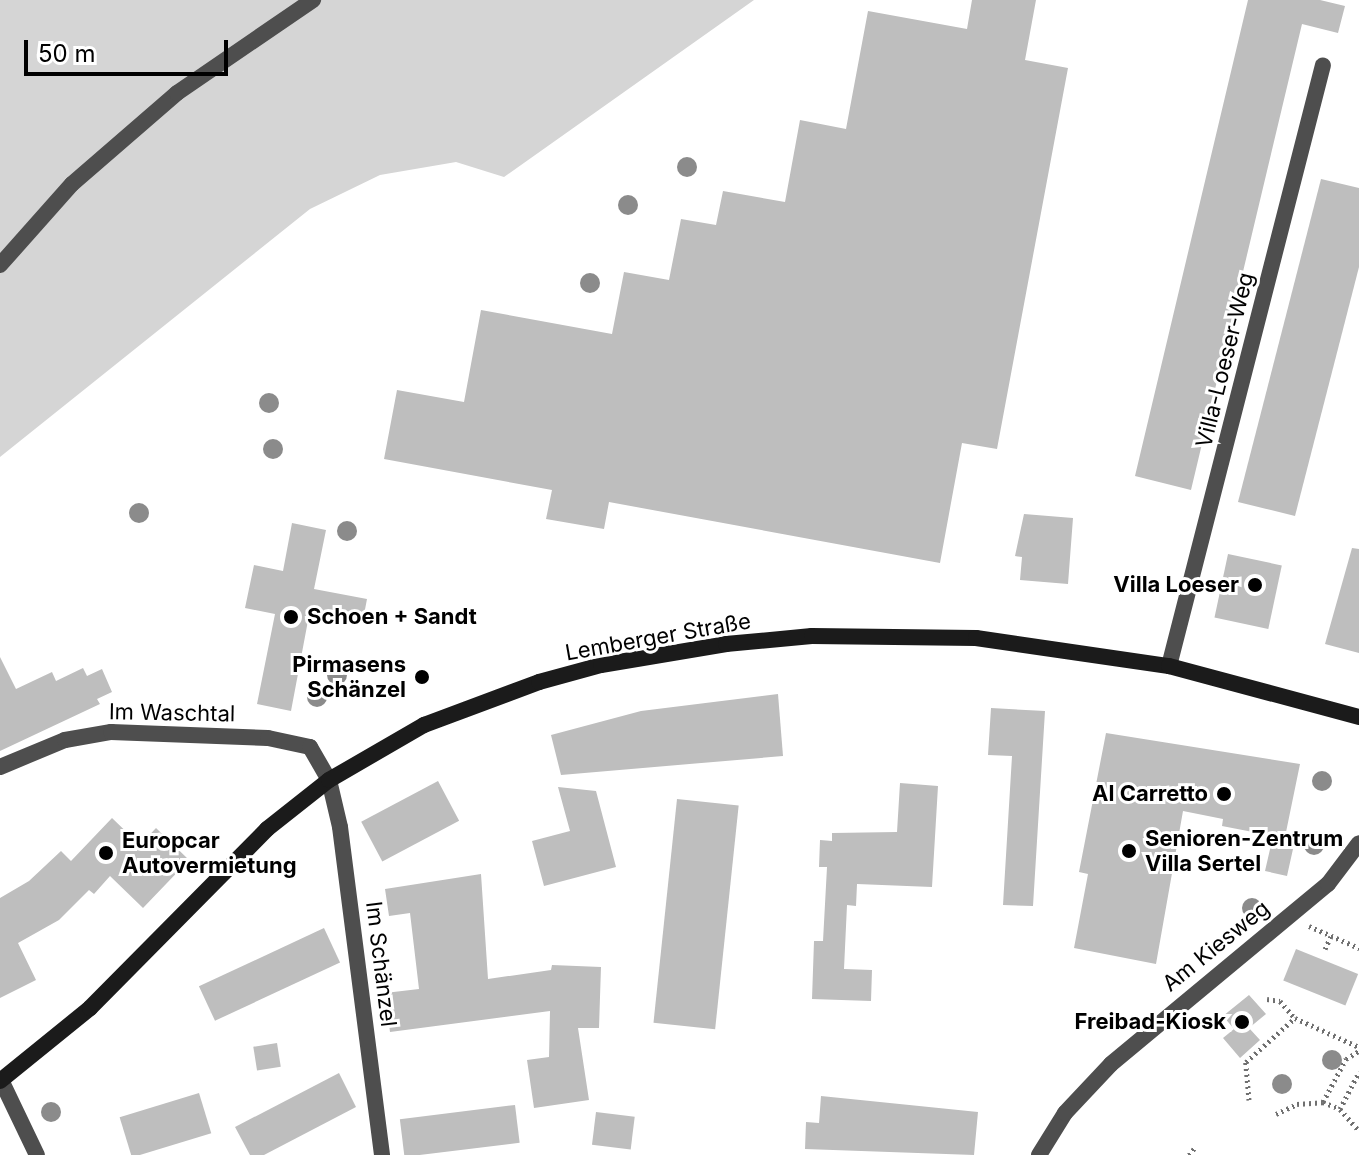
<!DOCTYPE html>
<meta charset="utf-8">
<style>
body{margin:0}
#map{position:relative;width:1359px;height:1155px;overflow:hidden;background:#fff;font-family:Inter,sans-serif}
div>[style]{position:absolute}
.green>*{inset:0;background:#d5d5d5}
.building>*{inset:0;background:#bebebe;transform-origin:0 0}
.path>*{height:5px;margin-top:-2.5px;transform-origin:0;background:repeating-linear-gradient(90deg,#707070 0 2px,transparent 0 6px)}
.lane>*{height:16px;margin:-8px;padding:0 8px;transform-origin:8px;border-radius:8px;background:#4e4e4e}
.street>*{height:16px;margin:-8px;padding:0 8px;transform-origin:8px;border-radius:8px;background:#4e4e4e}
.secondary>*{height:16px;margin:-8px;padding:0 8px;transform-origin:8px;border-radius:8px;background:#1b1b1b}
.trees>*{width:20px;height:20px;margin:-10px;border-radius:50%;background:#8b8b8b}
.dots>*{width:22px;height:22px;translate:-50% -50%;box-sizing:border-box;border:4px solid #fff;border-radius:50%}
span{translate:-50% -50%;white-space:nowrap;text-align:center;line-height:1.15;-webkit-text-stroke:6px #fff;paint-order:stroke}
.street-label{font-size:22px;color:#000}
.poi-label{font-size:22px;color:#000;font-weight:700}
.right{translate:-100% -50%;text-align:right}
.left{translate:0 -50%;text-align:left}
.scale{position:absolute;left:24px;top:40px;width:204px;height:36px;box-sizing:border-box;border:4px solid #000;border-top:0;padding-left:10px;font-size:24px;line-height:28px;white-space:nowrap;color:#000;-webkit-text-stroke:6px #fff;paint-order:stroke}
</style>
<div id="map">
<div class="green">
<i style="clip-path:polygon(0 0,754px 0,504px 177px,456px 162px,380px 175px,310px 209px,0 457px)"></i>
</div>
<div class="building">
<i style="clip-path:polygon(972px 0,1036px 0,1025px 60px,1068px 68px,997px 449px,962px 443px,940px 563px,609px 502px,604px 529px,546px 519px,552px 490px,384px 459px,397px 390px,464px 402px,481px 310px,612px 334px,624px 272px,669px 280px,681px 219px,716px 225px,723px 191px,785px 202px,800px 120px,846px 129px,868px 11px,967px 29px)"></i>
<i style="clip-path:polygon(1248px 0,1320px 0,1345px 6px,1338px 33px,1302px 24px,1191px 490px,1135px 476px)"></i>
<i style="clip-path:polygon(1321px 179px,1359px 188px,1359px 267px,1295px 516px,1238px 502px)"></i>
<i style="clip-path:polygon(1024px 514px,1073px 518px,1068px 584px,1020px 580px,1022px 557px,1015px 556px)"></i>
<i style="clip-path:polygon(292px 523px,326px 530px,314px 589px,367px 599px,363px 620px,310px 610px,291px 711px,257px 704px,275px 614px,245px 608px,254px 565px,283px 571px)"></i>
<i style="clip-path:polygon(1352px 548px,1359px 549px,1359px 653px,1325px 644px)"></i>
<i style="left:1228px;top:554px;width:55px;height:65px;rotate:12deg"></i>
<i style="clip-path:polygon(0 657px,16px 689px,52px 672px,56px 681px,83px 668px,87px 676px,102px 669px,112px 692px,97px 699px,100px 704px,0 751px)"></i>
<i style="clip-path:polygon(778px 694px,783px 756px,561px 775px,551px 735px,641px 711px)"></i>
<i style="clip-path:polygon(991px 708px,1045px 711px,1033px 906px,1003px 905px,1012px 756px,988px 755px)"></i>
<i style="clip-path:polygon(1106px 733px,1300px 764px,1285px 837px,1295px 840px,1287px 876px,1265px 871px,1273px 836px,1222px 826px,1223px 819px,1183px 811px,1156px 964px,1074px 948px,1088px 874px,1079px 872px)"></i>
<i style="left:438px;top:781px;width:45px;height:87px;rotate:62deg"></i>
<i style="clip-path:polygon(900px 783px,938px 786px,932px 887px,857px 884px,856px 906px,847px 905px,844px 969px,872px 970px,871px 1001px,812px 999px,814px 941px,823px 941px,827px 867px,819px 867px,820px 840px,832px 841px,832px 833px,897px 832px)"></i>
<i style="clip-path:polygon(558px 787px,596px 791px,616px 867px,544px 886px,532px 841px,570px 831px)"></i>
<i style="left:677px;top:799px;width:62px;height:225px;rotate:6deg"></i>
<i style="clip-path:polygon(112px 818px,140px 845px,156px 828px,189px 860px,143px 908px,110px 876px,94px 894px,89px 890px,59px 920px,18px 943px,36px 980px,0 998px,0 898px,29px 881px,61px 851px,71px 861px)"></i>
<i style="clip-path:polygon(481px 874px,488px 979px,551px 970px,552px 965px,601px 967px,599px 1028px,578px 1028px,589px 1100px,534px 1108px,527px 1060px,549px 1057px,550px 1011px,390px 1032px,385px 993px,419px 989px,410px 913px,389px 916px,385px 889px)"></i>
<i style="left:324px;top:928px;width:38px;height:138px;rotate:65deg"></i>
<i style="left:1296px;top:949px;width:67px;height:34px;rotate:22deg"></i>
<i style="clip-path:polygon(1249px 995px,1266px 1014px,1249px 1028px,1260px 1040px,1240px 1058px,1223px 1038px,1234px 1029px,1223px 1016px)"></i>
<i style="left:277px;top:1043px;width:24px;height:24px;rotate:81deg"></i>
<i style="clip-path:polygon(339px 1073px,356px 1107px,264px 1155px,250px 1155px,235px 1127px)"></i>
<i style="left:199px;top:1093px;width:42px;height:83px;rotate:73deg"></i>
<i style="clip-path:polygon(821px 1096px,978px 1112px,974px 1155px,805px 1149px,806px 1122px,819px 1123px)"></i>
<i style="left:515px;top:1105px;width:38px;height:116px;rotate:83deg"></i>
<i style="left:596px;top:1112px;width:39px;height:33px;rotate:7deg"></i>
</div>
<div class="path">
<i style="left:1309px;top:926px;width:55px;rotate:23.7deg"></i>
<i style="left:1325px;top:949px;width:14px;rotate:-65deg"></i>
<i style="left:1267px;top:999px;width:13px;rotate:9deg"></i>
<i style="left:1280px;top:1001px;width:23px;rotate:49deg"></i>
<i style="left:1295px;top:1018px;width:70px;rotate:24.4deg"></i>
<i style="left:1249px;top:1100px;width:38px;rotate:-95deg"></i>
<i style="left:1246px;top:1062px;width:66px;rotate:-41.9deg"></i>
<i style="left:1323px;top:1102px;width:49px;rotate:-61.9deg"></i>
<i style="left:1346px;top:1059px;width:15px;rotate:-32deg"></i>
<i style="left:1340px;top:1109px;width:42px;rotate:-62.8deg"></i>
<i style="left:1276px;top:1114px;width:23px;rotate:-25deg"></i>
<i style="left:1297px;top:1104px;width:26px;rotate:-4deg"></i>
<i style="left:1323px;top:1102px;width:18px;rotate:22deg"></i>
<i style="left:1340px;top:1109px;width:29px;rotate:49deg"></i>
<i style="left:1189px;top:1155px;width:11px;rotate:-52deg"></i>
</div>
<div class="lane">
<i style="left:1169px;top:666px;width:620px;rotate:-75.63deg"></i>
</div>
<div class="street">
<i style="left:0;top:265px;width:108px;rotate:-48.4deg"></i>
<i style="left:72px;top:184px;width:139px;rotate:-40.9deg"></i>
<i style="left:177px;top:93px;width:165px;rotate:-34.4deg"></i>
<i style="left:0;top:767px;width:70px;rotate:-22.6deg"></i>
<i style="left:65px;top:740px;width:47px;rotate:-9.9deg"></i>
<i style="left:111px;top:732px;width:157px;rotate:2.2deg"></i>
<i style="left:268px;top:738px;width:43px;rotate:12.1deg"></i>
<i style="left:310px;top:747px;width:38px;rotate:60deg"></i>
<i style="left:329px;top:780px;width:48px;rotate:76.8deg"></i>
<i style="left:340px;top:827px;width:331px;rotate:82.7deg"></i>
<i style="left:1px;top:1080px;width:83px;rotate:64.4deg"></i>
<i style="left:1039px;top:1155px;width:49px;rotate:-58.2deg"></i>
<i style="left:1065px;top:1113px;width:67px;rotate:-46.8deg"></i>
<i style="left:1111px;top:1064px;width:282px;rotate:-39.7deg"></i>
<i style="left:1328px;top:884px;width:51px;rotate:-52.9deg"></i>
</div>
<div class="secondary">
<i style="left:0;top:1081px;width:116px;rotate:-39deg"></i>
<i style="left:90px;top:1008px;width:252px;rotate:-45.3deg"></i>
<i style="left:267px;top:829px;width:79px;rotate:-38.3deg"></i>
<i style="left:329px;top:780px;width:110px;rotate:-30.1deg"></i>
<i style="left:424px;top:725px;width:123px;rotate:-20.5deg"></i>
<i style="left:539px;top:682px;width:64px;rotate:-15.3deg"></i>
<i style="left:601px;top:665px;width:127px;rotate:-9.5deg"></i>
<i style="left:726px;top:644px;width:86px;rotate:-5.3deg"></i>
<i style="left:812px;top:636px;width:164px;rotate:0.7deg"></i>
<i style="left:976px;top:638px;width:195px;rotate:8.3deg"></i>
<i style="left:1169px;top:666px;width:197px;rotate:15deg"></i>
</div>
<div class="trees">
<i style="left:687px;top:167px"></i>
<i style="left:628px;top:205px"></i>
<i style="left:590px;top:283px"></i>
<i style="left:269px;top:403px"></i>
<i style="left:273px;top:449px"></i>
<i style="left:139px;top:513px"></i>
<i style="left:347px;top:531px"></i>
<i style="left:337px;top:675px"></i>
<i style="left:317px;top:697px"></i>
<i style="left:1322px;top:781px"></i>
<i style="left:1314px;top:845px"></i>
<i style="left:1252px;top:908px"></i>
<i style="left:1332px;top:1060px"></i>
<i style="left:1282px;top:1084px"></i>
<i style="left:51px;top:1112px"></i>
</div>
<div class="dots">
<i style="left:1255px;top:585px;background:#000"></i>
<i style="left:291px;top:617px;background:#000"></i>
<i style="left:422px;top:677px;background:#000"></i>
<i style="left:1224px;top:794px;background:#000"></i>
<i style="left:1129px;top:851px;background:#000"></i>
<i style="left:106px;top:853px;background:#000"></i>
<i style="left:1242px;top:1022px;background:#000"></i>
</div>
<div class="street-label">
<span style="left:1225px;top:360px;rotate:-76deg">Villa-Loeser-Weg</span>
<span style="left:658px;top:637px;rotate:-10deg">Lemberger Straße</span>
<span style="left:172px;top:713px;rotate:1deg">Im Waschtal</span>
<span style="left:1216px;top:946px;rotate:-39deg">Am Kiesweg</span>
<span style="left:381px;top:964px;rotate:83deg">Im Schänzel</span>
</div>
<div class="poi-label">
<span class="right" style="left:1239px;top:585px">Villa Loeser</span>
<span class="left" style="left:307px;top:617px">Schoen + Sandt</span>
<span class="right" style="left:406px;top:677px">Pirmasens<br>Schänzel</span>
<span class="right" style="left:1208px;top:794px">Al Carretto</span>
<span class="left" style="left:1145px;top:851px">Senioren-Zentrum<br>Villa Sertel</span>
<span class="left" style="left:122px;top:853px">Europcar<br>Autovermietung</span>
<span class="right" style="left:1226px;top:1022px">Freibad-Kiosk</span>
</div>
<div class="scale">50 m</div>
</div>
